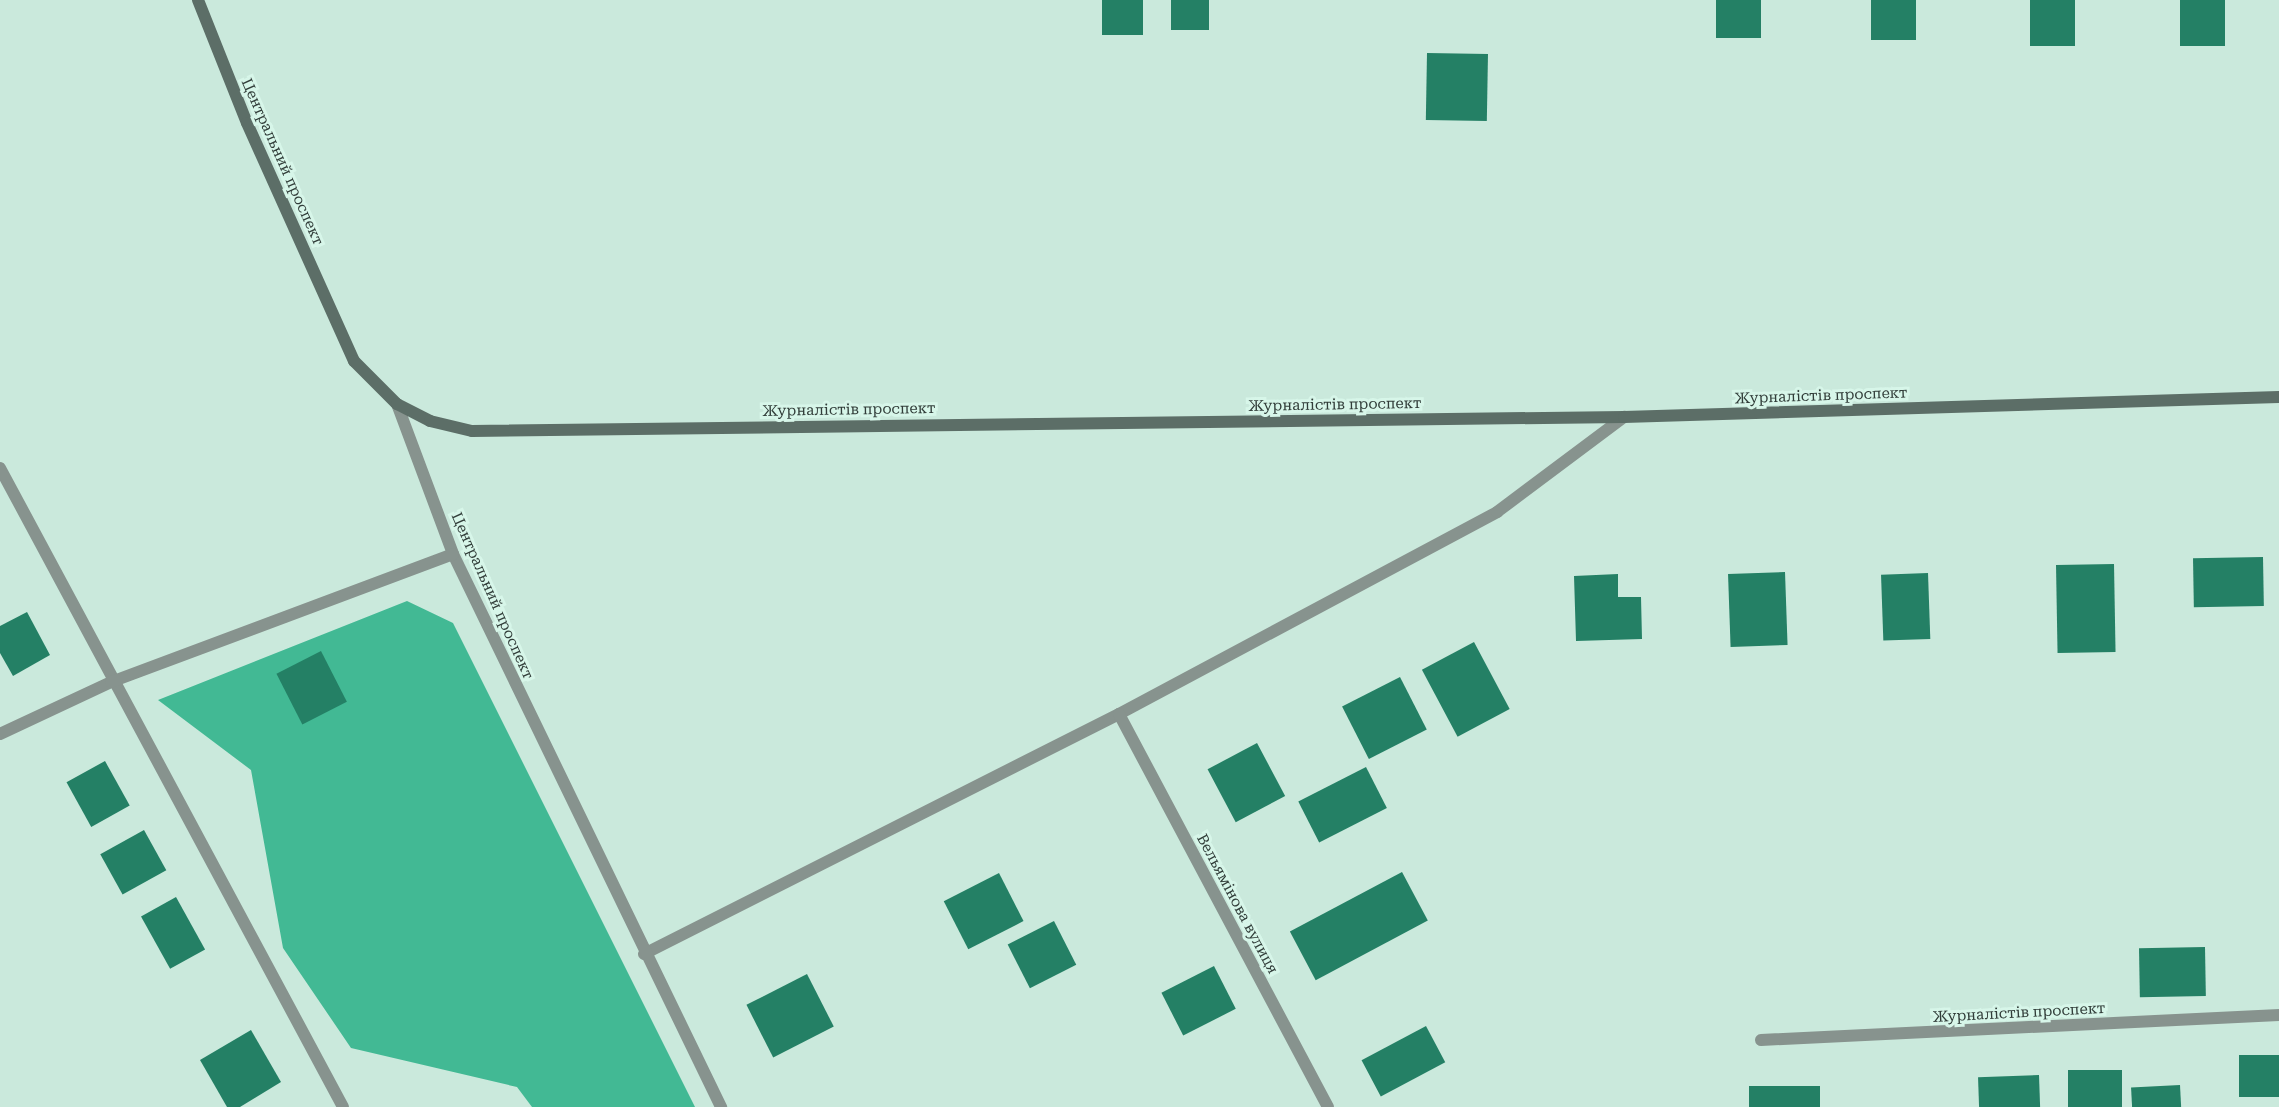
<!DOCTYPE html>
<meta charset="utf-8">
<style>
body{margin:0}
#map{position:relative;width:2279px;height:1107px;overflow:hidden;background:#cae9dc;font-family:"Roboto Serif",serif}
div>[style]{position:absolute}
.forest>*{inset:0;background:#42b994}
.building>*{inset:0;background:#248065;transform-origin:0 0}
.service>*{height:12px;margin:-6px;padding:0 6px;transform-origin:6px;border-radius:6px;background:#87938e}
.minor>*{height:12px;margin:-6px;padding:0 6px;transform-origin:6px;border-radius:6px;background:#87938e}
.secondary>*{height:12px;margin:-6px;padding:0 6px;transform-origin:6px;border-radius:6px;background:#5c6e67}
span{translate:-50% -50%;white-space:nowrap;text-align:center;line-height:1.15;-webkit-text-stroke:6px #d7f6e9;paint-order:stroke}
.street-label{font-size:15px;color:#313d39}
</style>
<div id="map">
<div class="forest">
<i style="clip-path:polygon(407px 601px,453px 623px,695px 1107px,532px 1107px,517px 1087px,351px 1048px,283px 948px,251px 770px,158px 700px)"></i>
</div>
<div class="building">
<i style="left:1102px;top:0;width:41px;height:35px"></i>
<i style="left:1171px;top:0;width:38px;height:30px"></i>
<i style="left:1716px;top:0;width:45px;height:38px"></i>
<i style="left:1871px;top:0;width:45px;height:40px"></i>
<i style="left:2030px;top:0;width:45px;height:46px"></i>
<i style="left:2180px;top:0;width:45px;height:46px"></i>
<i style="left:1427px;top:53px;width:61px;height:67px;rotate:1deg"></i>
<i style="left:2263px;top:557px;width:49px;height:70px;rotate:89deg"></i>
<i style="left:2114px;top:564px;width:88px;height:58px;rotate:89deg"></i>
<i style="left:1785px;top:572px;width:73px;height:57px;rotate:88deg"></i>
<i style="left:1928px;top:573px;width:66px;height:47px;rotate:88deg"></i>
<i style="clip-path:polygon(1618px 574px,1618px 597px,1641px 597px,1642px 639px,1576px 641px,1574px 576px)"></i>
<i style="clip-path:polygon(27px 612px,50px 655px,13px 676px,0 653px,0 626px)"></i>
<i style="left:1474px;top:642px;width:76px;height:59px;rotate:62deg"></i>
<i style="left:321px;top:651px;width:57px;height:50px;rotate:63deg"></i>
<i style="left:1400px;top:677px;width:59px;height:65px;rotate:63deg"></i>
<i style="left:1257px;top:743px;width:60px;height:56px;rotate:62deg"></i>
<i style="left:105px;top:761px;width:51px;height:44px;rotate:61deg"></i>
<i style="left:1366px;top:767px;width:46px;height:76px;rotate:63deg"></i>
<i style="left:144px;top:830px;width:46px;height:50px;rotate:61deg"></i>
<i style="left:1402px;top:872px;width:55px;height:127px;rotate:62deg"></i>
<i style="left:999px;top:873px;width:54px;height:62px;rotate:63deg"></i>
<i style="left:176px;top:897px;width:60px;height:40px;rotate:61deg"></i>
<i style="left:1054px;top:921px;width:49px;height:52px;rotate:63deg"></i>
<i style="left:2205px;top:947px;width:49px;height:66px;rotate:89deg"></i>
<i style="left:1214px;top:966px;width:48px;height:59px;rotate:63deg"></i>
<i style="left:807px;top:974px;width:59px;height:68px;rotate:63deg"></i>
<i style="left:1426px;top:1026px;width:41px;height:73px;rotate:62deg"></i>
<i style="clip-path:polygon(251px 1030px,281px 1082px,240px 1107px,227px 1107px,200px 1060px)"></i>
<i style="left:2279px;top:1055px;width:42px;height:40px;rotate:90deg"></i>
<i style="left:2122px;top:1070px;width:37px;height:54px;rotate:90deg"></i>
<i style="left:2039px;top:1075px;width:32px;height:61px;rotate:88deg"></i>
<i style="left:2180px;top:1085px;width:22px;height:49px;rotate:87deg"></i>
<i style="left:1820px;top:1086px;width:21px;height:71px;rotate:90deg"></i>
</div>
<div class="service">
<i style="left:644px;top:954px;width:532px;rotate:-26.81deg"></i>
<i style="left:1119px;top:714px;width:429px;rotate:-28.1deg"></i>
<i style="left:1497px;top:512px;width:159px;rotate:-36.8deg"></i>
</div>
<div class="minor">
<i style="left:397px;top:404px;width:160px;rotate:69.5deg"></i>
<i style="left:453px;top:554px;width:615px;rotate:64.14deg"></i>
<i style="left:0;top:468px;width:725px;rotate:61.77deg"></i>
<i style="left:1119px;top:714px;width:445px;rotate:62deg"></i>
<i style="left:0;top:734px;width:123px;rotate:-25.1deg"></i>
<i style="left:111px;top:682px;width:365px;rotate:-20.5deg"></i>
<i style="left:1761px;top:1040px;width:519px;rotate:-2.76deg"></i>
</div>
<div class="secondary">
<i style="left:198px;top:0;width:132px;rotate:68.3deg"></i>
<i style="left:247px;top:123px;width:261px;rotate:65.8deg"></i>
<i style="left:354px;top:361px;width:61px;rotate:45deg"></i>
<i style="left:397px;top:404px;width:37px;rotate:27deg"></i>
<i style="left:430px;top:421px;width:43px;rotate:13.4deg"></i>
<i style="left:472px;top:431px;width:1152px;rotate:-0.7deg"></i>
<i style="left:1624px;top:417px;width:655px;rotate:-1.75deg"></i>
</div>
<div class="street-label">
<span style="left:282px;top:162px;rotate:66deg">Центральний проспект</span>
<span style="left:1821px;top:396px;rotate:-2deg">Журналістів проспект</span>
<span style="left:1335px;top:405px;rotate:-1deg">Журналістів проспект</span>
<span style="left:849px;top:410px;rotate:-1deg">Журналістів проспект</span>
<span style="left:492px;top:596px;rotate:66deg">Центральний проспект</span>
<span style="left:1237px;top:904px;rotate:62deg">Вельямінова вулиця</span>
<span style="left:2019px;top:1013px;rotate:-3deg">Журналістів проспект</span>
</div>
</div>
